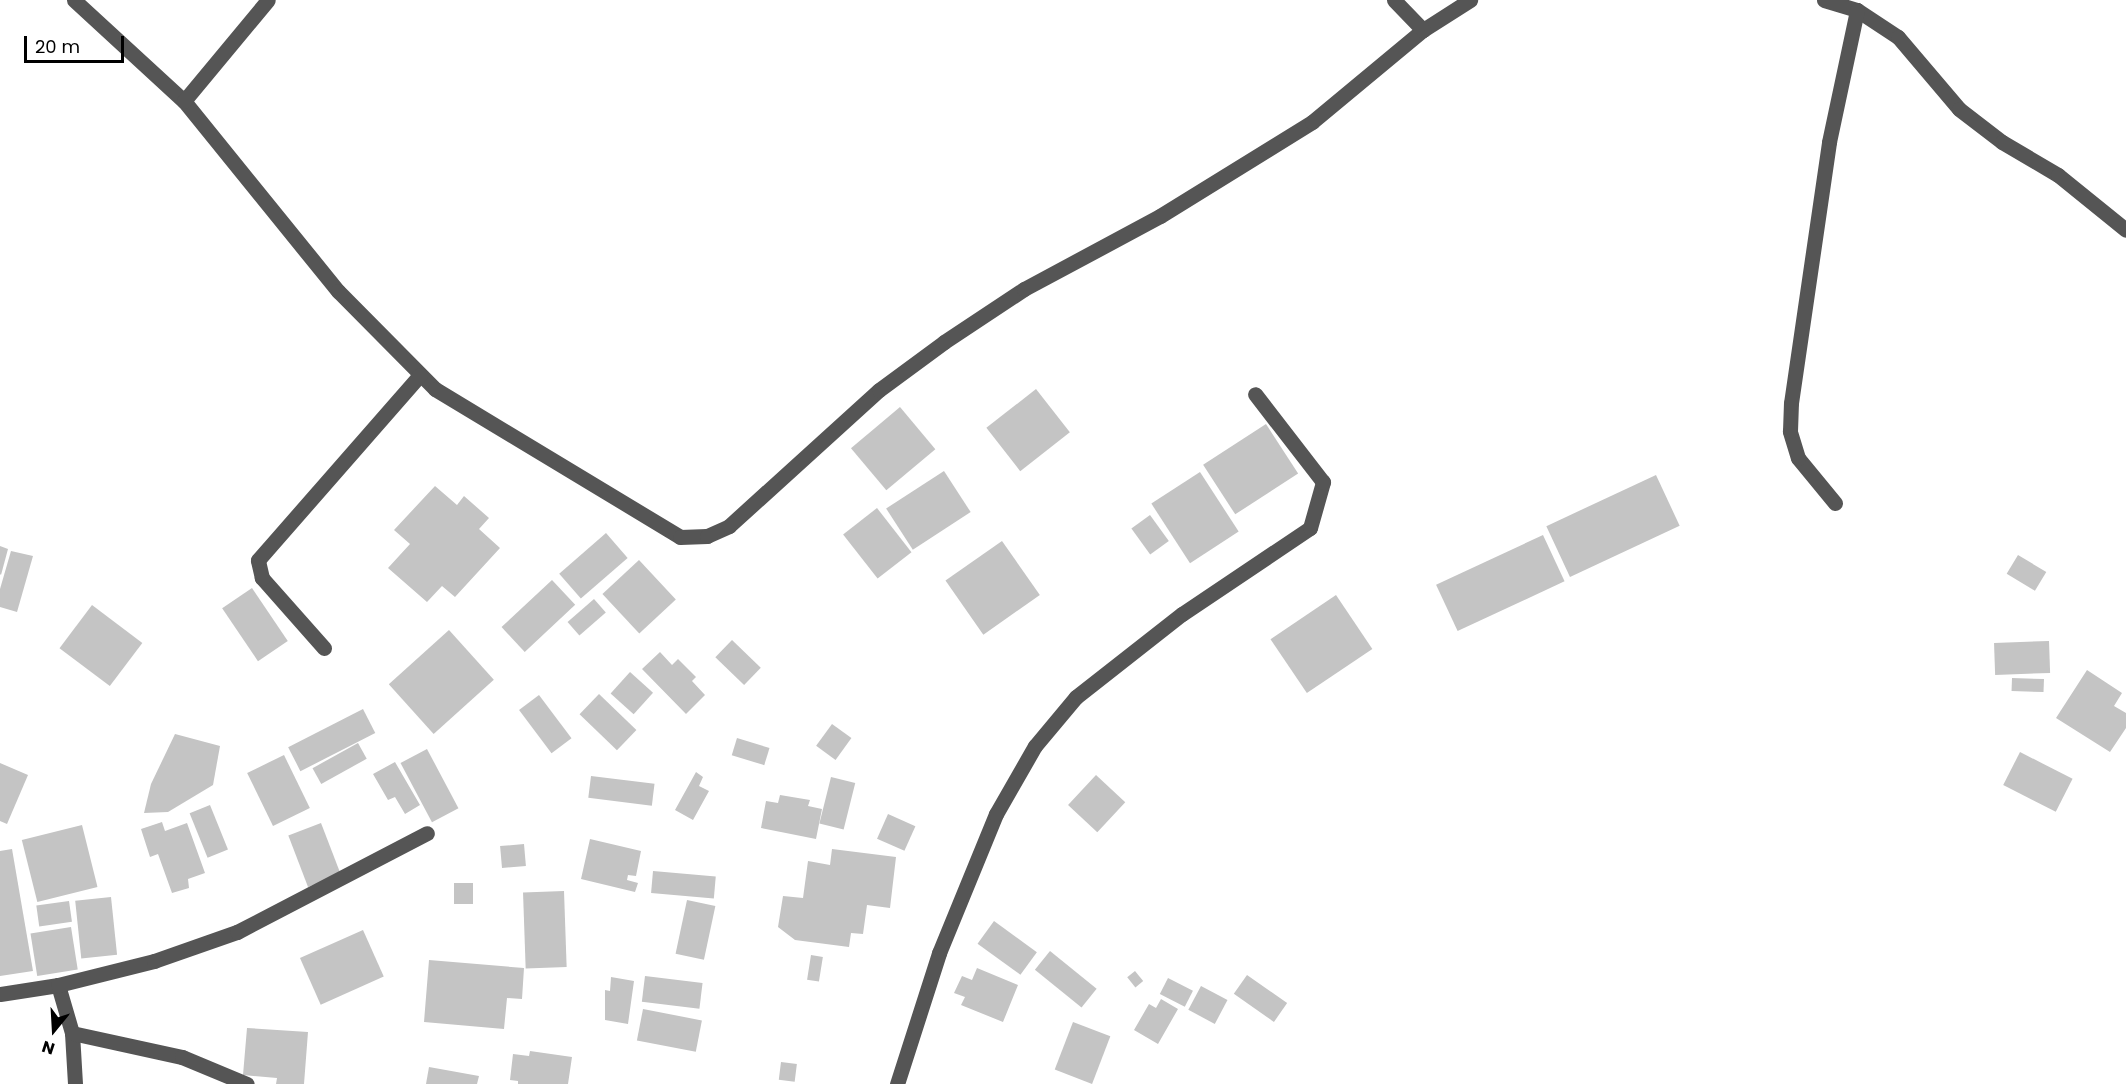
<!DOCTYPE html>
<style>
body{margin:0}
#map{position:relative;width:2126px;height:1084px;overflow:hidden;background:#fff;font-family:Poppins,sans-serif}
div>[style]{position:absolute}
.building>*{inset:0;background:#c4c4c4;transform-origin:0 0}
.minor>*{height:15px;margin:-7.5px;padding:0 7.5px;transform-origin:7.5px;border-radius:7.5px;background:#555}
span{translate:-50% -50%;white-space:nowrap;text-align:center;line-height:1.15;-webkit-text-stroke:6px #fff;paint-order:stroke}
.north{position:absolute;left:24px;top:1000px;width:60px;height:60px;-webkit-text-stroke:4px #fff;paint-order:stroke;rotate:198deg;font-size:16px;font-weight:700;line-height:24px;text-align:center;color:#000}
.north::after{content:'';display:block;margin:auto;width:21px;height:27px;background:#000;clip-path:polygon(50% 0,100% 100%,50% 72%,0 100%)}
.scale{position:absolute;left:24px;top:36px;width:100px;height:27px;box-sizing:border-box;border:3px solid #000;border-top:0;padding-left:8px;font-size:18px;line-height:21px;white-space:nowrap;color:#000;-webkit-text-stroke:4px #fff;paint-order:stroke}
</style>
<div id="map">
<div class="building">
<i style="left:1036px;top:389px;width:55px;height:63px;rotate:52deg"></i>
<i style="left:900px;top:407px;width:55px;height:64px;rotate:50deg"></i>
<i style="left:1266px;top:424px;width:59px;height:75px;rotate:57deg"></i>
<i style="left:944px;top:471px;width:49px;height:69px;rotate:57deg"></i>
<i style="left:1200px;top:472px;width:71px;height:58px;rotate:57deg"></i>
<i style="left:1656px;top:475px;width:56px;height:121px;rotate:65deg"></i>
<i style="clip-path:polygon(435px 486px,457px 505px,464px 496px,489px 518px,479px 529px,500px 548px,455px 597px,442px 586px,427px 602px,388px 568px,410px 544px,394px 530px)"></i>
<i style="left:877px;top:508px;width:56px;height:43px;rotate:52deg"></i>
<i style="left:1150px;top:515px;width:32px;height:23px;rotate:54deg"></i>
<i style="left:606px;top:533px;width:33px;height:62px;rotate:49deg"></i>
<i style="left:1543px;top:535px;width:51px;height:118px;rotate:65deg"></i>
<i style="left:1002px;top:541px;width:66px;height:69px;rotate:55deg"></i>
<i style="clip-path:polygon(0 546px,8px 549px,1px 575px,0 574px)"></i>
<i style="clip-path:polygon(11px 551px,33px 556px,17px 612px,0 607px,0 589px)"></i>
<i style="left:2018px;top:555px;width:33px;height:22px;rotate:31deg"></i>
<i style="left:639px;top:560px;width:54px;height:50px;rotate:47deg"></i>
<i style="left:552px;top:580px;width:34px;height:69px;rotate:47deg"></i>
<i style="left:252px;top:588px;width:64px;height:36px;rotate:56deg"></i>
<i style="left:1336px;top:595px;width:65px;height:79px;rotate:56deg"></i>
<i style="left:594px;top:599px;width:18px;height:35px;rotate:49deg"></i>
<i style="left:92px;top:605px;width:63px;height:54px;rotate:37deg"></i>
<i style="left:449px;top:630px;width:67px;height:81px;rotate:48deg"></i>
<i style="left:732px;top:640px;width:40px;height:24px;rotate:44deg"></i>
<i style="left:2049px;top:641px;width:32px;height:55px;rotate:88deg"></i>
<i style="clip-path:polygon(660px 652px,672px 665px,678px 659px,696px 677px,692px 681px,705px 695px,686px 714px,642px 669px)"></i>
<i style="clip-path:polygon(2087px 670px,2122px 693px,2114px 706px,2126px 713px,2126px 728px,2110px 752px,2056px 718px)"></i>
<i style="left:630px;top:672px;width:31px;height:29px;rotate:42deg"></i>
<i style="left:2012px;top:678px;width:32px;height:13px;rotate:2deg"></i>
<i style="left:599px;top:694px;width:52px;height:28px;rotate:44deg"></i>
<i style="left:539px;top:695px;width:54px;height:25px;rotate:53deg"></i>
<i style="left:363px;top:709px;width:27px;height:84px;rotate:63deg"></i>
<i style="left:832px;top:724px;width:24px;height:27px;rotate:36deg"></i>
<i style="clip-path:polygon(175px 734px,220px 746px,213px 785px,168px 812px,144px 813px,151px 784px)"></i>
<i style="left:737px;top:738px;width:34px;height:18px;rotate:17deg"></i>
<i style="left:358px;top:743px;width:18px;height:52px;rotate:61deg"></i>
<i style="left:427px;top:749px;width:67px;height:30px;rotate:62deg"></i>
<i style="left:2020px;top:752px;width:59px;height:37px;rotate:27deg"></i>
<i style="left:284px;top:755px;width:59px;height:41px;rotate:64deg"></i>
<i style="clip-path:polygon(395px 762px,420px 805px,405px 814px,395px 797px,388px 800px,373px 774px)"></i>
<i style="clip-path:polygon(0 763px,28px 775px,7px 824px,0 821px)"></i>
<i style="clip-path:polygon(696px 772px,703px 777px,699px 786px,709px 791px,693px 820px,675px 810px)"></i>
<i style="left:1096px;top:775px;width:40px;height:41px;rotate:43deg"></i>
<i style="left:591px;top:776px;width:64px;height:22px;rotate:7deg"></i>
<i style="left:831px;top:777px;width:25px;height:48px;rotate:14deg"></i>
<i style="clip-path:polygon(780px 795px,810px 800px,808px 806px,822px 809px,816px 839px,761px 828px,766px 801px,778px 803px)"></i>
<i style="left:210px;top:805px;width:48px;height:22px;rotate:68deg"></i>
<i style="left:888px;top:814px;width:30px;height:27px;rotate:24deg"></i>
<i style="clip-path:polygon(162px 822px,165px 831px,187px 823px,205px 873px,188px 879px,189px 888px,172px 893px,158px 854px,150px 857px,141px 829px)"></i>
<i style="left:321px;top:823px;width:55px;height:35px;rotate:69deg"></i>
<i style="left:82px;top:825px;width:64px;height:62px;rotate:76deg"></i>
<i style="clip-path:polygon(590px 839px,641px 851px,636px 876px,628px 875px,627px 880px,638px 883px,635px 892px,581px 879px)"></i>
<i style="left:524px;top:844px;width:22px;height:24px;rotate:85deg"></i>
<i style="clip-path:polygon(12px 849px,33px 971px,0 976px,0 851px)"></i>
<i style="clip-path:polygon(832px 849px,896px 857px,890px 908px,867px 905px,863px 934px,851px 933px,849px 947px,795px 940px,778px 927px,783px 896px,803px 898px,808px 861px,830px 865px)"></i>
<i style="left:653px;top:871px;width:63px;height:22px;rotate:5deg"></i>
<i style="left:473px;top:883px;width:21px;height:19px;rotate:90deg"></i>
<i style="left:564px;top:891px;width:76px;height:41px;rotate:88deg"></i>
<i style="left:111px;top:897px;width:58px;height:36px;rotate:84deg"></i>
<i style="left:687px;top:900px;width:29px;height:55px;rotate:12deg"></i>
<i style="left:69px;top:901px;width:21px;height:33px;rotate:82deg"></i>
<i style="left:994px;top:921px;width:53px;height:28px;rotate:36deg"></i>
<i style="left:71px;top:927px;width:43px;height:41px;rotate:81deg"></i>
<i style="left:363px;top:930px;width:51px;height:69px;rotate:66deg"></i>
<i style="left:1050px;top:951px;width:60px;height:24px;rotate:39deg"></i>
<i style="left:811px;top:955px;width:12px;height:25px;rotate:9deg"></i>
<i style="clip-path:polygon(429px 960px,524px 968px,522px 999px,507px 998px,504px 1029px,424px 1022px)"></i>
<i style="clip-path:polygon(977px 968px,1018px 985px,1003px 1022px,961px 1005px,965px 997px,954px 993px,962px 976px,972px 980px)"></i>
<i style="left:1135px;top:971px;width:13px;height:10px;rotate:51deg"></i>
<i style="left:1247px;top:975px;width:49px;height:23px;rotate:35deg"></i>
<i style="left:645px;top:976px;width:58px;height:26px;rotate:7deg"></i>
<i style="clip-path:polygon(611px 977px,634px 981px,628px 1024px,605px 1020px,605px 990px,610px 991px)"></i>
<i style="left:1168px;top:978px;width:28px;height:18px;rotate:27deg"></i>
<i style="left:1201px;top:986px;width:30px;height:27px;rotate:28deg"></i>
<i style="clip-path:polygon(1161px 999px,1178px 1009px,1158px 1044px,1134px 1030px,1149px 1004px,1156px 1008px)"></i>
<i style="left:643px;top:1009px;width:60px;height:32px;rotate:11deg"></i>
<i style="left:1073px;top:1022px;width:40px;height:51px;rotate:21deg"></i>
<i style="clip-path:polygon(247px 1028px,308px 1032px,304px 1084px,276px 1084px,277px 1078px,243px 1075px)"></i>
<i style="clip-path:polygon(530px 1051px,572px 1057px,568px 1084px,518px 1084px,518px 1081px,510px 1080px,513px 1054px,529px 1056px)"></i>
<i style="left:781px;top:1062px;width:16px;height:18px;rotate:7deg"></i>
<i style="clip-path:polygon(429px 1067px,479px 1076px,477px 1084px,426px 1084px)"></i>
</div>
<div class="minor">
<i style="left:74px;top:0;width:149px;rotate:42.6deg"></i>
<i style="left:184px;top:101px;width:245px;rotate:51deg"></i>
<i style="left:338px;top:291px;width:138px;rotate:45.3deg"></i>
<i style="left:435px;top:389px;width:286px;rotate:31.1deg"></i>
<i style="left:680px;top:537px;width:27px;rotate:-2deg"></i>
<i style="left:707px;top:536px;width:24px;rotate:-24deg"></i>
<i style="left:729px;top:526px;width:202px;rotate:-42.2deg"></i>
<i style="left:879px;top:390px;width:81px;rotate:-36.4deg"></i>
<i style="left:944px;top:342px;width:96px;rotate:-33.5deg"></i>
<i style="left:1024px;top:289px;width:154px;rotate:-28.2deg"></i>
<i style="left:1160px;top:216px;width:179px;rotate:-31.7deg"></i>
<i style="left:1312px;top:122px;width:144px;rotate:-39.7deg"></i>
<i style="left:1423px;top:30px;width:56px;rotate:-32.6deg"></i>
<i style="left:1394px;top:0;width:42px;rotate:46deg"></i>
<i style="left:1824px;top:0;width:34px;rotate:17deg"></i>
<i style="left:1857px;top:10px;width:49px;rotate:33.4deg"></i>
<i style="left:1898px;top:37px;width:94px;rotate:49.7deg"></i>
<i style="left:1959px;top:109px;width:54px;rotate:37.5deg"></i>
<i style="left:2002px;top:142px;width:65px;rotate:30.5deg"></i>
<i style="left:2058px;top:175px;width:87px;rotate:39deg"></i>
<i style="left:184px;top:101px;width:131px;rotate:-50.3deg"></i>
<i style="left:1835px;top:503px;width:58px;rotate:-129.4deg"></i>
<i style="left:1798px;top:458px;width:28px;rotate:-107deg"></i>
<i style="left:1790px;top:431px;width:28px;rotate:-88deg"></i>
<i style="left:1791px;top:403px;width:264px;rotate:-81.7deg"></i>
<i style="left:1829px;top:142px;width:135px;rotate:-78deg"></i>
<i style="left:324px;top:648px;width:94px;rotate:-131.5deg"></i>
<i style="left:262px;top:578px;width:18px;rotate:-103deg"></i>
<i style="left:258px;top:560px;width:246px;rotate:-48.8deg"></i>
<i style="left:58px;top:985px;width:50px;rotate:73.7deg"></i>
<i style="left:72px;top:1033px;width:51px;rotate:86.6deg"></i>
<i style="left:0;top:994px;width:59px;rotate:-8.8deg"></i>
<i style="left:58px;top:985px;width:99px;rotate:-14deg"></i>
<i style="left:154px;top:961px;width:88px;rotate:-19.3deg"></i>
<i style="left:237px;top:932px;width:214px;rotate:-27.5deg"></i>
<i style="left:72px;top:1033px;width:113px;rotate:12.3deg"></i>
<i style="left:182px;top:1057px;width:70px;rotate:22.6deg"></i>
<i style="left:897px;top:1084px;width:138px;rotate:-72.2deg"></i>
<i style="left:939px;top:953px;width:150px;rotate:-67.7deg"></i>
<i style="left:996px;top:814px;width:78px;rotate:-60.2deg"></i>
<i style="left:1035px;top:746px;width:64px;rotate:-50.1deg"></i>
<i style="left:1076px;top:697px;width:135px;rotate:-38.1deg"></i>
<i style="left:1182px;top:614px;width:154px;rotate:-33.9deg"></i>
<i style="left:1310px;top:528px;width:48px;rotate:-74.2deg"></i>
<i style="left:1323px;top:482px;width:111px;rotate:-127.7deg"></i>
</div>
<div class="north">N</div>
<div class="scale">20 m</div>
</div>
